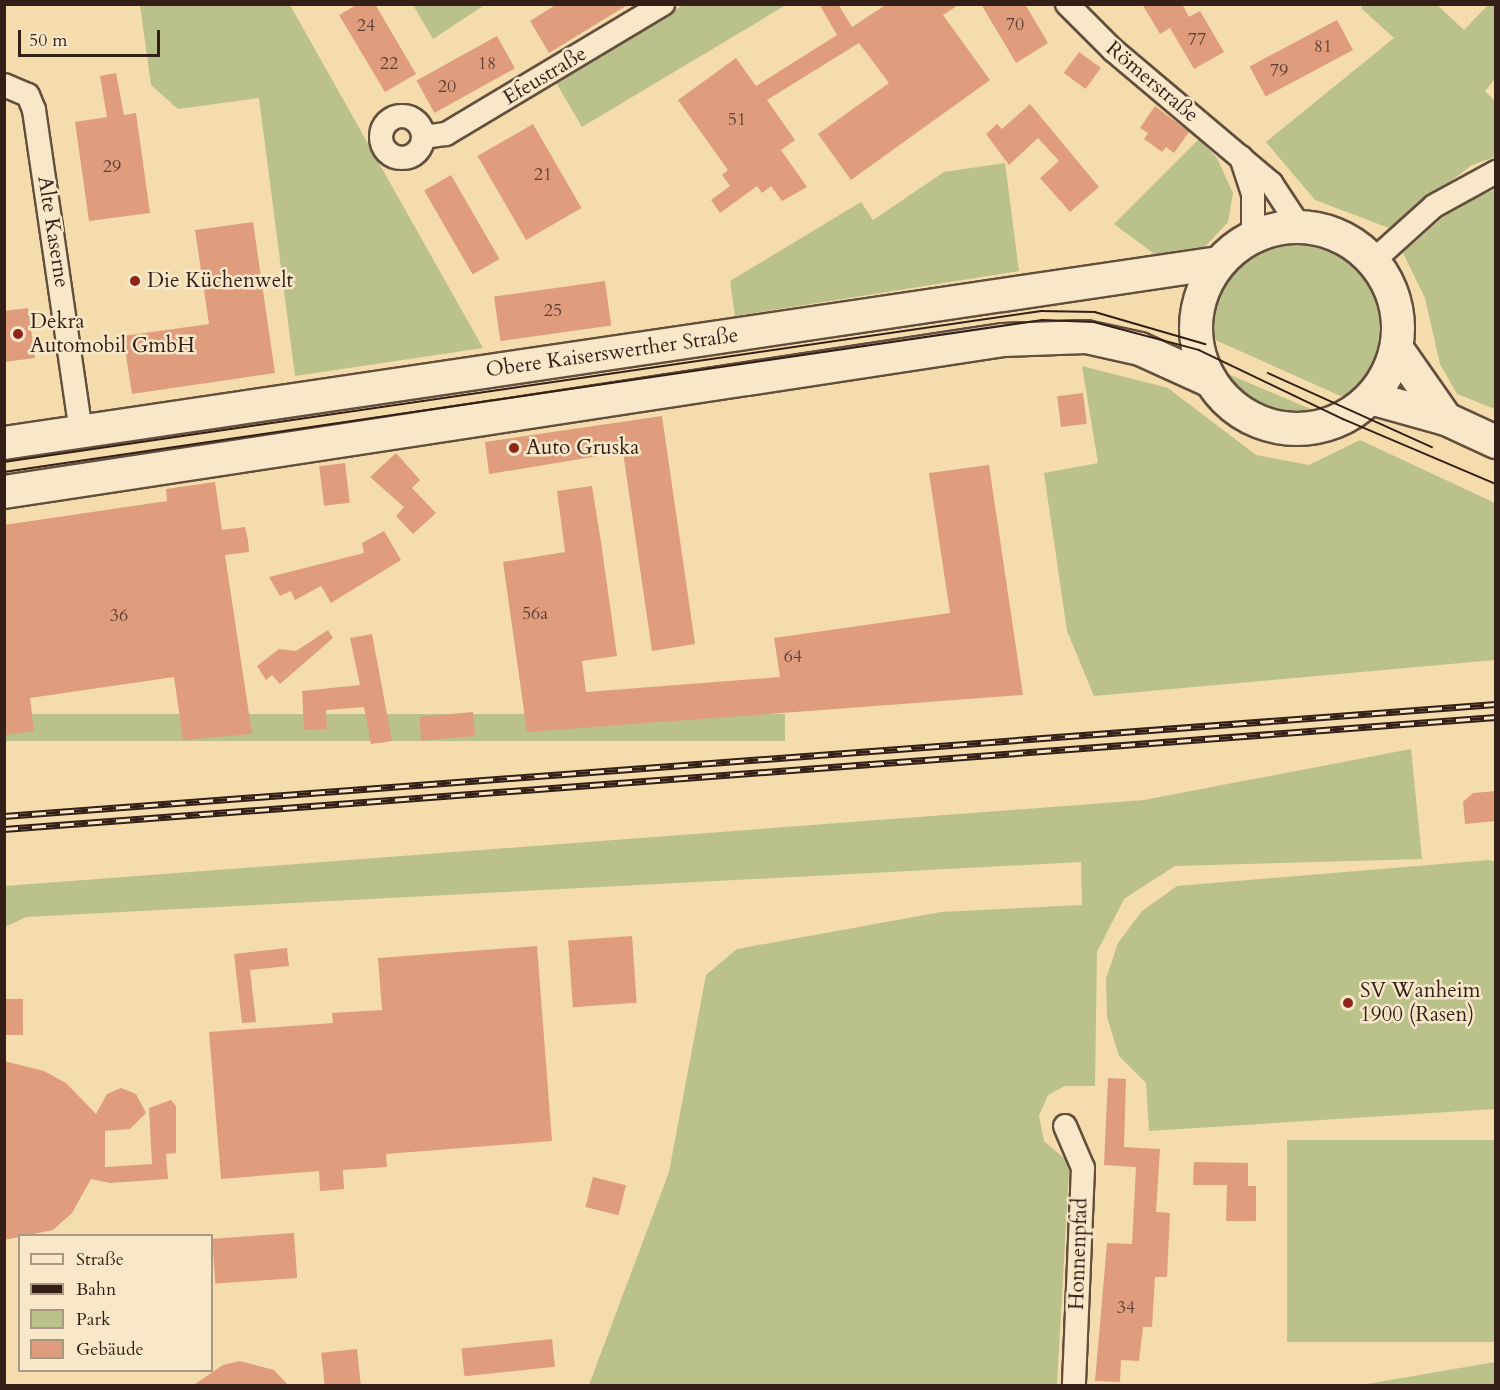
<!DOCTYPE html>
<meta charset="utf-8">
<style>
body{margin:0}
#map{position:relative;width:1500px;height:1390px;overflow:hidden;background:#f5dcac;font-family:Cardo,serif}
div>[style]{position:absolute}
.green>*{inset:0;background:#bac18b;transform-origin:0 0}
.building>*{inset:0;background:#df9d7e;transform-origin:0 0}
.roads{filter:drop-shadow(2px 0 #644e3d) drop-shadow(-2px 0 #644e3d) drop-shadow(0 2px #644e3d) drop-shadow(0 -2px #644e3d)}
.street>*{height:22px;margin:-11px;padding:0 11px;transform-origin:11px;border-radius:11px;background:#f8e8c9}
.street>.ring{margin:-11px;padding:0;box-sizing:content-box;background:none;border:22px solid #f8e8c9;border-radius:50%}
.secondary>*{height:32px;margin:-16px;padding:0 16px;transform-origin:16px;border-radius:16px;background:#f8e8c9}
.secondary>.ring{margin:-16px;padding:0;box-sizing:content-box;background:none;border:32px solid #f8e8c9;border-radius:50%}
.tram>*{height:1.5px;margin:-0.75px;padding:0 0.75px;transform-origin:0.75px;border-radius:0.75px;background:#331f18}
.rail>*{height:7px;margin-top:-3.5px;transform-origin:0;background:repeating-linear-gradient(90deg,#f8e8c9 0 14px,#331f18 0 28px);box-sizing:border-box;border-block:2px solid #331f18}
.dots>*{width:16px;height:16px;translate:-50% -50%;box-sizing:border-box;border:3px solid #f8e8c9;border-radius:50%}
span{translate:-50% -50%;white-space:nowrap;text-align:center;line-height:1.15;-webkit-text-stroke:5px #f8e8c9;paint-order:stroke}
.number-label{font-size:18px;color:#5e3e32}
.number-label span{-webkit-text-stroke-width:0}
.street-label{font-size:21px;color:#331f18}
.poi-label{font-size:21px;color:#331f18}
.left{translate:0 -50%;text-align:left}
.frame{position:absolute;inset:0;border:6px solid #331f18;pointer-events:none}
.legend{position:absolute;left:18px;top:1234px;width:195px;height:138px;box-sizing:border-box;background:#f8e8c9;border:2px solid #a99882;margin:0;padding:8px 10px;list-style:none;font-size:18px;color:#331f18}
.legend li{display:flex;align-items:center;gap:12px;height:30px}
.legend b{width:30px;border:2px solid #a99882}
.scale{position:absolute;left:18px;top:30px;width:142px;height:27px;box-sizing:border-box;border:3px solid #331f18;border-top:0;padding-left:8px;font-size:18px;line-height:21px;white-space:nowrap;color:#331f18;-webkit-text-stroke:4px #f8e8c9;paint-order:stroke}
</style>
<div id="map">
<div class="green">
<i style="clip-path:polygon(486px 4px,433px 39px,413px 5px,413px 4px)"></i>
<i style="clip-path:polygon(140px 5px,290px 5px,483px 348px,295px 376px,259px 98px,178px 109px,151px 85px)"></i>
<i style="clip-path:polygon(683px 5px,786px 5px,582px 127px,555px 81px)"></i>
<i style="clip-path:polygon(1363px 5px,1437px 5px,1464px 30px,1488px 5px,1495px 5px,1495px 79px,1485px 91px,1495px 101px,1495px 157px,1472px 165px,1389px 228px,1315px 200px,1266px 142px,1394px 38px,1361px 8px)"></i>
<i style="clip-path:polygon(1199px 139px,1217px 158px,1233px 193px,1228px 222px,1201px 251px,1157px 256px,1114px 224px)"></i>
<i style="clip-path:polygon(1005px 163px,1019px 271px,735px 316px,730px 281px,861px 202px,873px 220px,944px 172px)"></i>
<i style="clip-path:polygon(1495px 190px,1495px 409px,1457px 394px,1440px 364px,1425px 298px,1403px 253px,1459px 203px)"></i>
<i style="clip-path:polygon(1311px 241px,1336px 250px,1361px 272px,1380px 301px,1378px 360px,1367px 381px,1345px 398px,1213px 339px,1211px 310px,1231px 273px,1254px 254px,1281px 242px)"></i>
<i style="clip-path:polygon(1082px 366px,1168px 388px,1256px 455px,1309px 465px,1360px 440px,1495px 503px,1495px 660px,1094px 696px,1067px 631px,1044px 473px,1098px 463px)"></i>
<i style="clip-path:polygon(1221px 371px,1315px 411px,1287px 416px,1259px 408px,1235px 391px)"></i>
<i style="left:785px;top:714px;width:27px;height:782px;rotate:90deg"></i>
<i style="clip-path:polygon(1411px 749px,1422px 859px,1175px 866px,1124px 899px,1097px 952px,1095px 1086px,1065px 1086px,1048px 1095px,1039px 1116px,1044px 1141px,1065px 1159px,1069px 1171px,1057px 1385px,589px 1385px,669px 1172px,706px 975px,737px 949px,941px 912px,1082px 905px,1081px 862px,26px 917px,5px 927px,5px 886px,1144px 800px)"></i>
<i style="clip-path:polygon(1489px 860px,1496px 862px,1495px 1109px,1149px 1131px,1146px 1083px,1119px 1056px,1107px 1017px,1106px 979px,1118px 943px,1142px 911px,1177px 886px)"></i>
<i style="left:1495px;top:1140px;width:202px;height:208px;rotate:90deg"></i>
<i style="clip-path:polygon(1495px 1362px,1495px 1385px,1361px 1385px)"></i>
</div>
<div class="building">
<i style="clip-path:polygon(358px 4px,375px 4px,416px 74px,385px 92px,339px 15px)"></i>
<i style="clip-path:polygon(557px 4px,629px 4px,549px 53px,530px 21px)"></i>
<i style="clip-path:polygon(819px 4px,838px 4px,852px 27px,887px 4px,960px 4px,943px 15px,990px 80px,851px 180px,818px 134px,889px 83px,859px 43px,767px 100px,795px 140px,781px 150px,807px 187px,782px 201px,771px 186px,762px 193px,757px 186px,720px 213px,711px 200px,730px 186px,722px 175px,728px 170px,678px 100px,736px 58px,756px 86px,837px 35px)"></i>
<i style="clip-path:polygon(981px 4px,1025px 4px,1048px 43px,1016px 63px)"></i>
<i style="clip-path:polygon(1142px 4px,1182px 4px,1189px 17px,1200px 11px,1224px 52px,1194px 69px,1170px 28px,1160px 34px)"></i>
<i style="left:1337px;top:20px;width:34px;height:99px;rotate:62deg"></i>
<i style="left:497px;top:36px;width:37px;height:92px;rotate:61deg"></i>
<i style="left:1079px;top:52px;width:27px;height:26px;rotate:36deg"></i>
<i style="clip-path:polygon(116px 73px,124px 115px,136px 113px,150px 213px,89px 221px,75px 122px,107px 117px,100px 76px)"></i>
<i style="clip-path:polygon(1030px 104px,1099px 187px,1070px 212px,1040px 178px,1059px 161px,1038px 138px,1009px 165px,986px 134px,997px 124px,1002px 129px)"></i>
<i style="clip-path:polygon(1155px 106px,1189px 132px,1174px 153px,1166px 147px,1162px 152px,1144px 139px,1148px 133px,1140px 128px)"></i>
<i style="left:533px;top:124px;width:97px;height:64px;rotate:60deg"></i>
<i style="left:451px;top:175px;width:97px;height:31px;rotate:60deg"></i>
<i style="clip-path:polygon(253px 222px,275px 373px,132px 394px,123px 336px,209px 324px,195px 230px)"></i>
<i style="left:605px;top:281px;width:45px;height:112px;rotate:82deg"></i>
<i style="clip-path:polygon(28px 308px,35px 358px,4px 362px,4px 311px)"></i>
<i style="left:1083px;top:393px;width:31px;height:26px;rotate:83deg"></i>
<i style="clip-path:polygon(662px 416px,695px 644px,652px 651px,623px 452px,489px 474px,485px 442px)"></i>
<i style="clip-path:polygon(396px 453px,420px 480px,412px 488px,436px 513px,413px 534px,396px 516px,404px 507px,370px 477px)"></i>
<i style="left:345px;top:463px;width:40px;height:26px;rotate:83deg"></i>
<i style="clip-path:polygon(989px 465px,1023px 695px,527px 732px,503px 562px,565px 552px,557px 491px,592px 486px,601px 542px,617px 656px,582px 661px,586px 692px,780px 677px,774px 638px,950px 613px,929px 473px)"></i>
<i style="clip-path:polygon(215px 482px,222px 530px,245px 527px,248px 540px,249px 552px,225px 555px,252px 734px,183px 740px,174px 677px,30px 698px,34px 731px,4px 735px,4px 525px,167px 501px,166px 489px)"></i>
<i style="clip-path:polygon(384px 531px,401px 560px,331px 603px,321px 586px,295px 600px,291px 591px,280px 596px,269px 577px,364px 553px,362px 543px)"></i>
<i style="clip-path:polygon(328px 630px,333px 638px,280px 684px,272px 675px,266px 680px,257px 666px,279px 649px,296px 651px)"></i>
<i style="clip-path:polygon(372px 634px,392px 741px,371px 744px,364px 707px,326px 710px,327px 729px,304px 730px,302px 691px,360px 685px,350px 638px)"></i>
<i style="left:473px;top:712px;width:24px;height:54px;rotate:85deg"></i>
<i style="clip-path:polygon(1496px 791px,1496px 821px,1465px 824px,1463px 802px,1473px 793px)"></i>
<i style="left:632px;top:936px;width:67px;height:64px;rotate:86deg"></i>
<i style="clip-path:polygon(537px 946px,552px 1141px,386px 1154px,387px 1167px,343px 1170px,344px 1189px,320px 1191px,319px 1171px,221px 1179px,209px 1032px,333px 1023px,332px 1013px,382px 1010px,378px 958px)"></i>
<i style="clip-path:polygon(287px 948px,289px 966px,250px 970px,256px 1022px,242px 1023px,234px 954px)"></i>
<i style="left:4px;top:999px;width:19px;height:36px"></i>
<i style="clip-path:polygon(4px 1061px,44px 1071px,66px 1083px,96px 1114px,107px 1094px,121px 1088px,136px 1094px,146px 1113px,130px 1129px,105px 1131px,105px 1167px,152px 1164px,149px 1108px,171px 1100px,176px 1106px,176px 1153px,166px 1154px,168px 1179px,110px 1183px,91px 1179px,72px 1213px,53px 1230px,4px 1240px)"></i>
<i style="clip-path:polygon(1108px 1078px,1126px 1079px,1124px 1147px,1160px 1149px,1156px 1212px,1170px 1213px,1167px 1277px,1155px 1277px,1152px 1327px,1143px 1327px,1139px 1361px,1121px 1360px,1120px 1382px,1095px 1381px,1107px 1243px,1132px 1244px,1136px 1167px,1104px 1165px)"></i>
<i style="clip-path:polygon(1194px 1162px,1248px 1163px,1248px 1186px,1256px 1186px,1256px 1221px,1226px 1221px,1227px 1185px,1193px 1185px)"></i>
<i style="left:593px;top:1177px;width:34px;height:31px;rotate:14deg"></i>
<i style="left:294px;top:1233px;width:45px;height:82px;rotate:86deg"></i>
<i style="left:552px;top:1339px;width:28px;height:91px;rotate:84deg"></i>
<i style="left:357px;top:1349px;width:37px;height:36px;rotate:84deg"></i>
<i style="clip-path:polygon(240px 1361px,274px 1370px,289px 1386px,192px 1386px,223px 1365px)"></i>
</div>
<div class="roads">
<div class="street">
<i style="left:1067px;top:4px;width:65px;rotate:45deg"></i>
<i style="left:1113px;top:50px;width:207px;rotate:40.1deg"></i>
<i style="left:1271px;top:183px;width:53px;rotate:56.6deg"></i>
<i style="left:4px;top:85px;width:26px;rotate:23deg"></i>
<i style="left:28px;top:95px;width:16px;rotate:68deg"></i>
<i style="left:34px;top:110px;width:325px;rotate:81.7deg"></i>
<i class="ring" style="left:381px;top:116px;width:20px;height:20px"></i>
<i style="left:424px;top:137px;width:22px;rotate:-8deg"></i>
<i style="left:446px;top:134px;width:253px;rotate:-30.9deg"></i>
<i style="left:1241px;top:157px;width:38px;rotate:72deg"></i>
<i style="left:1253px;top:193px;width:44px;rotate:90deg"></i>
<i style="left:1373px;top:261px;width:82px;rotate:-42deg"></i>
<i style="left:1434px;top:206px;width:71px;rotate:-28.7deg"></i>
<i style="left:1065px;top:1126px;width:46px;rotate:66.8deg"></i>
<i style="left:1083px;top:1168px;width:218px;rotate:92.4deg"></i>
</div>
<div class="secondary">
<i class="ring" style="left:1196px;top:227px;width:170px;height:170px"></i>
<i style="left:1397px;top:349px;width:85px;rotate:55deg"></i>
<i style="left:1371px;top:398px;width:78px;rotate:15.6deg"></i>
<i style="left:1446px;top:419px;width:55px;rotate:24.7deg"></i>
<i style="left:4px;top:443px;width:1228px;rotate:-8.43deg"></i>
<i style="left:4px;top:492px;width:1010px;rotate:-8.65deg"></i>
<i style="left:1003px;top:340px;width:83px;rotate:-2.1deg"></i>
<i style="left:1086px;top:337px;width:55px;rotate:12.5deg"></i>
<i style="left:1140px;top:349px;width:78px;rotate:24.3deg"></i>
</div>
</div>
<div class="tram">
<i style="left:1268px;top:373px;width:180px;rotate:24.3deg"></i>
<i style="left:4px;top:462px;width:1048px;rotate:-8.28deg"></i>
<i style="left:1041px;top:311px;width:54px;rotate:1.1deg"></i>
<i style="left:1095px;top:312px;width:115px;rotate:16.2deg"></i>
<i style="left:4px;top:472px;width:1049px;rotate:-8.33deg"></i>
<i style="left:1042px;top:320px;width:52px;rotate:2.2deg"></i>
<i style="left:1094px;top:322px;width:109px;rotate:14.9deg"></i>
<i style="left:1199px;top:350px;width:160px;rotate:25.6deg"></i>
<i style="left:1343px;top:419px;width:166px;rotate:23deg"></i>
</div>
<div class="rail">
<i style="left:4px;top:816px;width:1496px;rotate:-4.29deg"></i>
<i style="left:4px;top:829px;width:1496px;rotate:-4.29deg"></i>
</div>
<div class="dots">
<i style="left:135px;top:281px;background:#8f2418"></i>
<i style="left:18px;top:334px;background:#8f2418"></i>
<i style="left:514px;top:448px;background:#8f2418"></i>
<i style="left:1348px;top:1003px;background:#8f2418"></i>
</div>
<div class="number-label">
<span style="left:1015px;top:25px">70</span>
<span style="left:366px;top:26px">24</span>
<span style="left:1197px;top:40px">77</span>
<span style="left:1323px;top:47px">81</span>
<span style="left:389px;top:64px">22</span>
<span style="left:487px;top:64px">18</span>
<span style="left:1279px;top:71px">79</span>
<span style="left:447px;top:87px">20</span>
<span style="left:737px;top:120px">51</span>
<span style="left:112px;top:167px">29</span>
<span style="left:543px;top:175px">21</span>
<span style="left:553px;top:311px">25</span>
<span style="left:535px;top:614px">56a</span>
<span style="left:119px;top:616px">36</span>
<span style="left:793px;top:657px">64</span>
<span style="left:1126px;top:1308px">34</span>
</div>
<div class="street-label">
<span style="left:545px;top:76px;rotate:-31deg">Efeustraße</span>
<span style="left:1152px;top:82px;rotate:40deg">Römerstraße</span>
<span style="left:53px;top:232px;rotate:81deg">Alte Kaserne</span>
<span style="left:612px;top:353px;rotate:-8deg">Obere Kaiserswerther Straße</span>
<span style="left:1079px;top:1254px;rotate:-88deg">Honnenpfad</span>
</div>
<div class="poi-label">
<span class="left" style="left:147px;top:281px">Die Küchenwelt</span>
<span class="left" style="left:30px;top:334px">Dekra<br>Automobil GmbH</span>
<span class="left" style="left:526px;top:448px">Auto Gruska</span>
<span class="left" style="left:1360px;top:1003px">SV Wanheim<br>1900 (Rasen)</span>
</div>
<div class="frame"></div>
<ul class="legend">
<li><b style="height:8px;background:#f8e8c9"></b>Straße</li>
<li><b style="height:8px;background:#331f18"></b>Bahn</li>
<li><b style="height:16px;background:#bac18b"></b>Park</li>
<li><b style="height:16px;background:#df9d7e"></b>Gebäude</li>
</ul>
<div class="scale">50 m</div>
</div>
